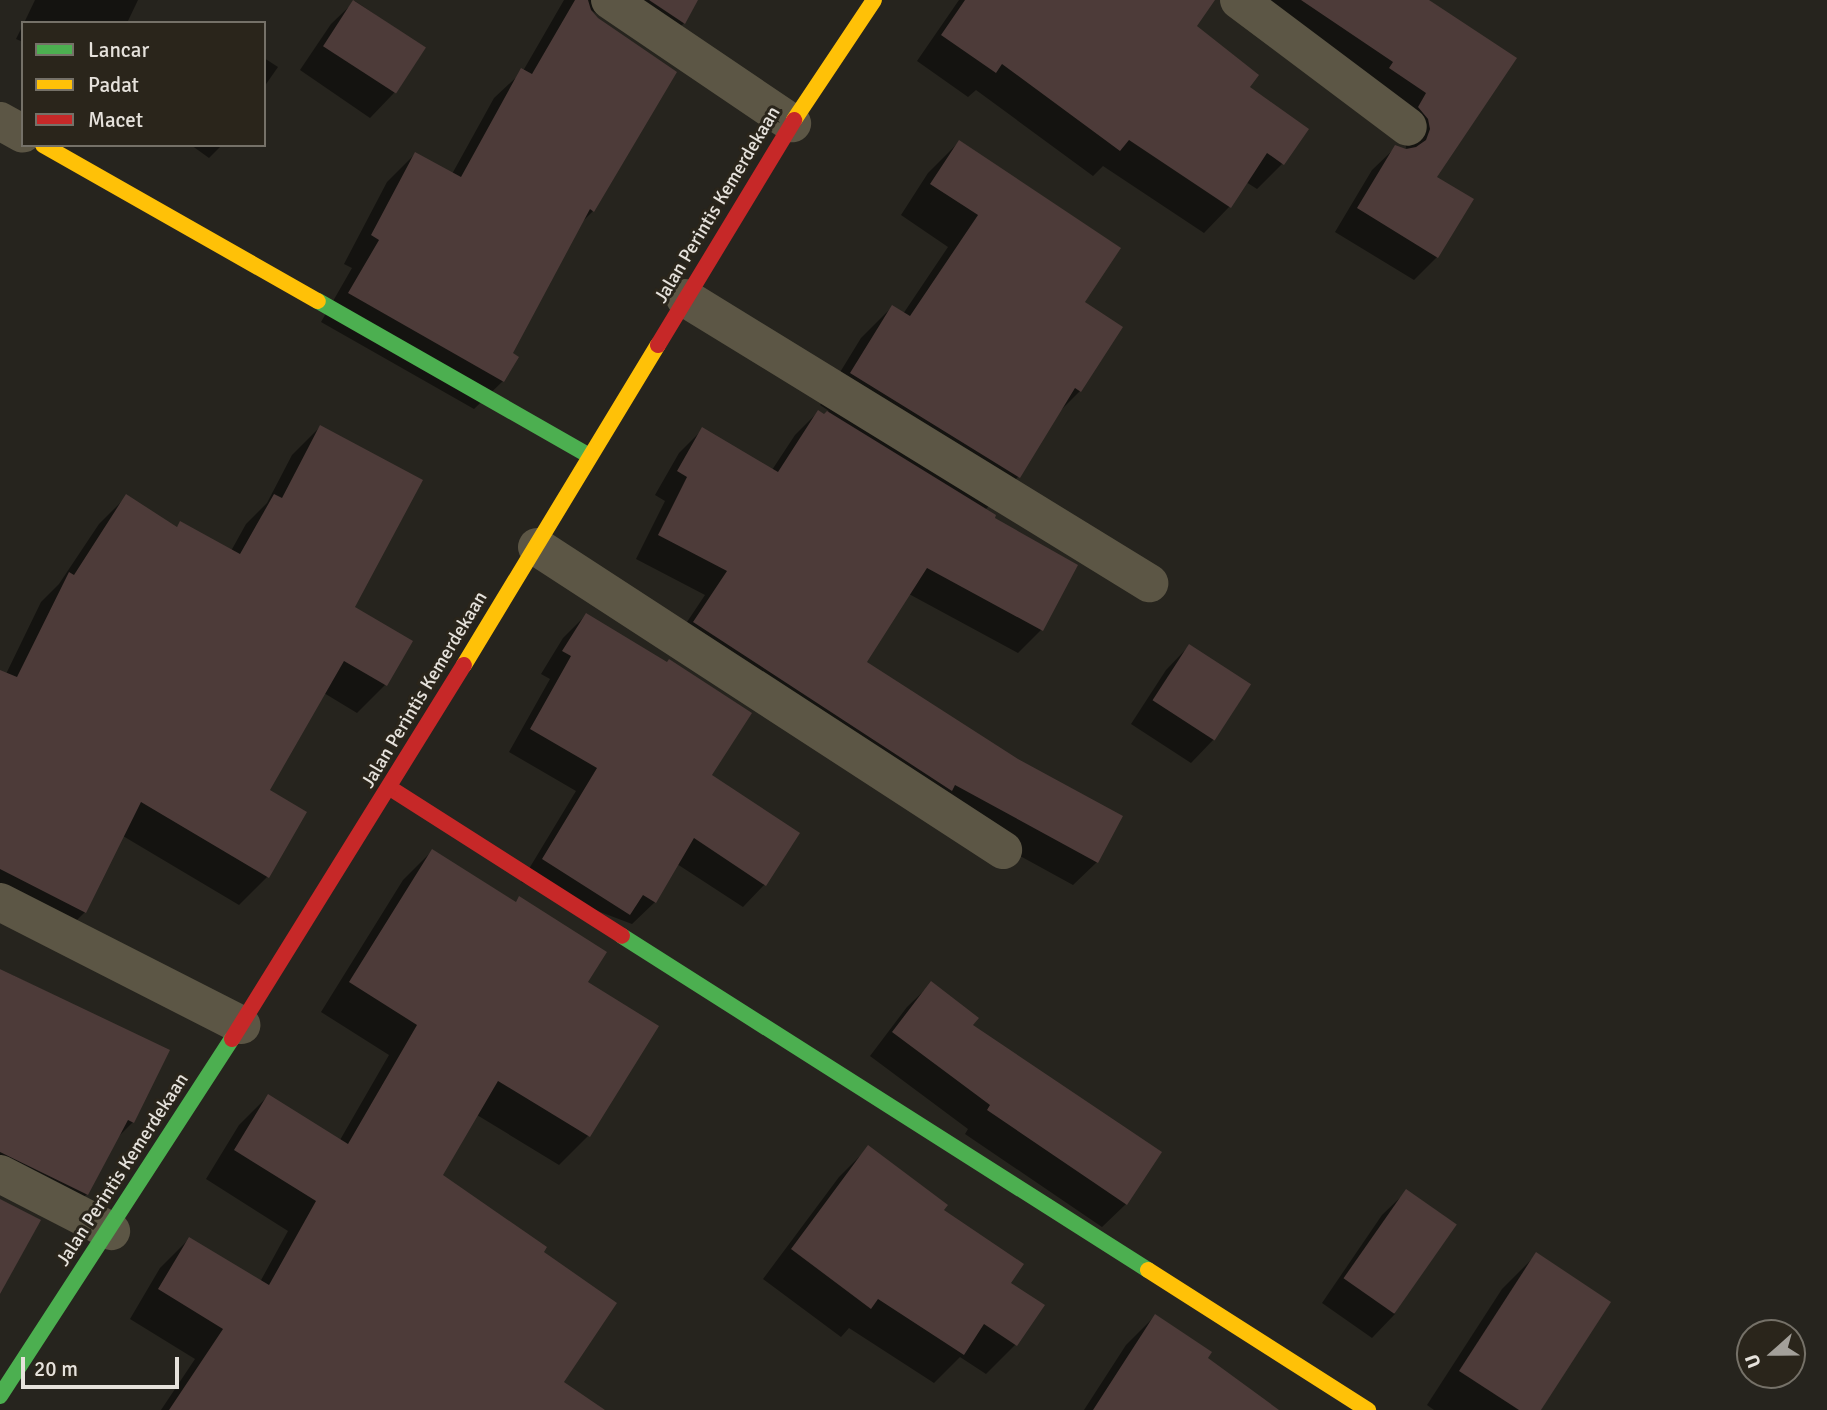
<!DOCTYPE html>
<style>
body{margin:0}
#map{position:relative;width:1827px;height:1410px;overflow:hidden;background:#26241e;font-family:Signika,sans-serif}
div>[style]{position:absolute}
.shadow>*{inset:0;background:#0007}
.building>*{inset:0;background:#4d3b39;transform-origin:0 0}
.street>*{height:38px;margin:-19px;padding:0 19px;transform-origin:19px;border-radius:19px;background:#5c5645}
.fast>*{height:16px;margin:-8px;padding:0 8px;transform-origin:8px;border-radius:8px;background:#4caf50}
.slow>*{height:16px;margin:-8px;padding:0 8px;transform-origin:8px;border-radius:8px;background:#ffc107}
.jam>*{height:16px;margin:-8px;padding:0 8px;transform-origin:8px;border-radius:8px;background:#c62828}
span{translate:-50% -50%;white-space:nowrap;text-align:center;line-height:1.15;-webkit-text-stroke:6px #2a251b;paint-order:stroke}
.street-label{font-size:19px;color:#e6e2dc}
.legend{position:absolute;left:21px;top:21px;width:245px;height:126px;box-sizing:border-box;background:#2a251b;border:2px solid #757168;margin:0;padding:9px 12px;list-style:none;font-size:21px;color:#e6e2dc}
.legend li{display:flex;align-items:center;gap:14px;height:35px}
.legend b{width:35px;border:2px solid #757168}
.north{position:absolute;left:1736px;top:1319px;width:70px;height:70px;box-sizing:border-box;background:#2a251b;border:2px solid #757168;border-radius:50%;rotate:249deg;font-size:19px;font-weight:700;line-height:28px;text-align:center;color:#e6e2dc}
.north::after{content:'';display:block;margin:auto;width:24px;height:32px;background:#a3a09a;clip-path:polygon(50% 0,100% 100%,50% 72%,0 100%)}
.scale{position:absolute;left:21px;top:1357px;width:158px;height:32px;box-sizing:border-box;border:4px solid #e6e2dc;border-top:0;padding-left:9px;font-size:21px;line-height:24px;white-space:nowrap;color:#e6e2dc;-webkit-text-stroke:5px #2a251b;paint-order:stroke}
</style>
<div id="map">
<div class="shadow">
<i style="clip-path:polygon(35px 0,138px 0,127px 23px,24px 23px)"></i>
<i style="clip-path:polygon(564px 0,696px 0,684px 23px,656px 51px,586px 7px,593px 211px,581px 223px,510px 354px,503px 381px,474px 409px,321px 322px,352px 268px,344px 264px,387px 182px,415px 154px,452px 174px,494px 98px,523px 71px)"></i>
<i style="clip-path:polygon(959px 0,1213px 0,1194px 26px,1248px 87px,1282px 164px,1257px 189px,1246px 182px,1229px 207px,1204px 233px,1103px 166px,1093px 176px,976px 90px,968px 97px,917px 61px)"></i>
<i style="clip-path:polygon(1243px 0,1415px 0,1428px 9px,1437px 257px,1414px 280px,1335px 232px,1372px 170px,1396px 147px,1407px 151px,1405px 143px)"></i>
<i style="clip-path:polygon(355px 1px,424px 48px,393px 94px,370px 118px,300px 70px,331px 24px)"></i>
<i style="clip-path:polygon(23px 25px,23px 42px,16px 39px)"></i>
<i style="clip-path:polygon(264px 58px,278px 67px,264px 87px)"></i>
<i style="clip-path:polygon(959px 142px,1083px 303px,1080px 391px,1059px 412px,1018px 477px,985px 510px,992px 518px,1076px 566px,1041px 630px,1018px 653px,909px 594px,864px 663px,1097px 862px,1073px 885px,932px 808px,671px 646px,705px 595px,636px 559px,665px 501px,655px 495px,679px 453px,702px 430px,772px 470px,795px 435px,818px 412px,824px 416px,829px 411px,820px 405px,861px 338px,892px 307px,903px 314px,948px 247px,901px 215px,928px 173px)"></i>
<i style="clip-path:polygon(191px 145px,222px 145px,209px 158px)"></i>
<i style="clip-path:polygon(320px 427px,353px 608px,385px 685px,357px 713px,324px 693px,268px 791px,267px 877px,239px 905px,123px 836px,85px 912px,57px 940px,0 911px,0 677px,6px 674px,41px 602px,59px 584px,99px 524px,127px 496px,175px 529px,181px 523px,231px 551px,246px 524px,267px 503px,292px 455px)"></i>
<i style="clip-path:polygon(586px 615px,765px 884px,743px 907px,677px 864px,655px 902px,632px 924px,521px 882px,576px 791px,509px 752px,550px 679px,541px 674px,563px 638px)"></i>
<i style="clip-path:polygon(1189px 646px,1249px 686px,1214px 739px,1191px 763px,1131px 724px,1166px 670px)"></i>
<i style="clip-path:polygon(432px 851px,586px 983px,656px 1027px,588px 1136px,559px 1165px,477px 1115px,441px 1176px,541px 1253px,562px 1382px,601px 1410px,161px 1410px,195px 1359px,130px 1319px,160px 1268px,189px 1239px,260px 1282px,288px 1231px,206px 1179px,239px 1125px,268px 1096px,340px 1140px,389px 1055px,321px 1012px,403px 880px)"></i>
<i style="clip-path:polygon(0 969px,167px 1051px,133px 1122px,117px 1138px,87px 1194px,61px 1219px,0 1188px)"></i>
<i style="clip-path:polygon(931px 984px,1126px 1204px,1102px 1227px,965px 1134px,968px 1129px,870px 1056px,907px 1007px)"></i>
<i style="clip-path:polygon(868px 1148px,941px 1210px,1009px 1283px,1042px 1305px,1015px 1345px,986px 1374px,960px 1357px,934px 1383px,849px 1328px,841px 1337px,763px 1279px,839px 1177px)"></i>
<i style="clip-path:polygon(1406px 1192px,1395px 1314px,1372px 1338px,1322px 1303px,1382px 1215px)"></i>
<i style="clip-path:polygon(1536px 1255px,1539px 1410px,1434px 1410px,1427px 1405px,1502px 1289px)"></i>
<i style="clip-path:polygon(1155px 1316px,1206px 1358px,1276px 1410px,1084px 1410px,1126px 1345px)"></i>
</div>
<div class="building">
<i style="left:353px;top:0;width:87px;height:55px;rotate:33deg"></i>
<i style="clip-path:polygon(575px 0,588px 0,591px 10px,598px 18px,677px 72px,594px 212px,590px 209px,513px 353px,519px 357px,504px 382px,348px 293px,379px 240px,371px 235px,415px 152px,461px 177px,521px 68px,532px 74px)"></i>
<i style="clip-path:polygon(649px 0,698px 0,685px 24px)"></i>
<i style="clip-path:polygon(965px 0,1215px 0,1197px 26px,1259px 75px,1250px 87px,1309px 129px,1284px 165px,1267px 153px,1231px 208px,1129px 140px,1120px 151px,1002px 64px,996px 73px,941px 35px)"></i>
<i style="clip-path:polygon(1301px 0,1429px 0,1517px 58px,1437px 177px,1474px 199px,1438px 258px,1357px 208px,1395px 145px,1406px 149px,1416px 147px,1426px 140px,1430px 129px,1428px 119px,1418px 107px,1426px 93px,1389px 68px,1393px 62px)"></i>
<i style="clip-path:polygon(959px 140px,1121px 248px,1085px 302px,1123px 327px,1081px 392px,1075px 388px,1020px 478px,850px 373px,892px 305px,910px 316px,978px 215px,930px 184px)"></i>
<i style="clip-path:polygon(818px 410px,824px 414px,827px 411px,996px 515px,995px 518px,1078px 565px,1043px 631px,927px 568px,867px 662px,1018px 759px,1123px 816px,1098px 863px,955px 785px,952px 791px,693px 622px,727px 571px,658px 535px,687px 477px,677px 471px,702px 427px,778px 472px)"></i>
<i style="clip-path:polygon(320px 425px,423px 480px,355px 607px,413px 641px,387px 686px,344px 661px,270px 790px,307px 812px,269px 878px,141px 802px,86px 913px,0 869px,0 670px,17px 677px,69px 572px,74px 575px,126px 494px,177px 527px,180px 521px,240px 554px,274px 494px,282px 498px)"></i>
<i style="clip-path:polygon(586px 613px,667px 662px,669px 659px,752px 713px,712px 775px,800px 833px,766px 886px,694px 838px,656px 903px,643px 895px,630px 915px,542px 859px,597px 768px,530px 729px,571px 656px,562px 651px)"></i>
<i style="left:1189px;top:644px;width:74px;height:67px;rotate:33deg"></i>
<i style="clip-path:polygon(432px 849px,516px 902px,519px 896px,607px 952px,588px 982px,659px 1026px,590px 1137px,498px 1081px,443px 1175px,547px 1247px,544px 1252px,617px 1303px,564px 1382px,605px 1410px,169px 1410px,223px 1329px,158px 1289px,189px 1237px,269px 1285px,316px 1201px,234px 1150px,268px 1094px,348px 1144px,417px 1025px,349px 982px)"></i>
<i style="clip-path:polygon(0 969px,170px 1050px,134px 1123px,128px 1120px,88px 1195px,0 1152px)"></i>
<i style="clip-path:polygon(931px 981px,979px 1018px,973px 1025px,1162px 1152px,1127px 1205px,987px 1110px,990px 1105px,892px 1032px)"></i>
<i style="clip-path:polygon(868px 1145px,948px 1205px,944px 1210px,1024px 1264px,1011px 1283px,1045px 1305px,1017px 1346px,984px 1324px,964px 1355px,878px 1299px,871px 1309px,791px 1249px)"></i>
<i style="left:1406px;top:1189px;width:62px;height:109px;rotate:35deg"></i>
<i style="clip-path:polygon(0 1199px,41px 1220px,0 1294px)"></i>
<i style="clip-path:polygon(1536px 1252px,1611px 1302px,1541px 1410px,1519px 1410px,1459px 1371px)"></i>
<i style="clip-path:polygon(1155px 1314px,1212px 1352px,1208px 1358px,1279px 1410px,1093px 1410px)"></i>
</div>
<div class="street">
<i style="left:610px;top:0;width:220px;rotate:34.1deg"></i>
<i style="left:1239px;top:0;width:211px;rotate:36.9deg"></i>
<i style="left:0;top:121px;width:26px;rotate:29deg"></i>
<i style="left:685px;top:298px;width:545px;rotate:31.56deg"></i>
<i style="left:537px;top:547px;width:556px;rotate:33.03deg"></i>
<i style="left:0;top:902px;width:271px;rotate:27deg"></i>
<i style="left:0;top:1174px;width:125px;rotate:27.2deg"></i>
</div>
<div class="fast">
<i style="left:318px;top:301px;width:313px;rotate:29.7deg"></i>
<i style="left:622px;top:936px;width:623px;rotate:32.41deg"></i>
<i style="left:0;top:1396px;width:426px;rotate:-57deg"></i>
</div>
<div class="slow">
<i style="left:794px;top:120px;width:144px;rotate:-56.3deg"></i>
<i style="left:43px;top:145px;width:316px;rotate:29.6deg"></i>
<i style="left:464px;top:665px;width:374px;rotate:-58.8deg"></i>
<i style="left:1148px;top:1270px;width:261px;rotate:32.5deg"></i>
</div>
<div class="jam">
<i style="left:658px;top:345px;width:263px;rotate:-58.8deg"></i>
<i style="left:390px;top:788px;width:275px;rotate:32.5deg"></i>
<i style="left:232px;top:1039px;width:440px;rotate:-58.2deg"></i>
</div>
<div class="street-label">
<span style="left:718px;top:205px;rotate:-59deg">Jalan Perintis Kemerdekaan</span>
<span style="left:425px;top:690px;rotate:-59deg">Jalan Perintis Kemerdekaan</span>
<span style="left:123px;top:1170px;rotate:-57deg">Jalan Perintis Kemerdekaan</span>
</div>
<ul class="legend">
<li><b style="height:9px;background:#4caf50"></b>Lancar</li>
<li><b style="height:9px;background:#ffc107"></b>Padat</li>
<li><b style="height:9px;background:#c62828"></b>Macet</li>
</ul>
<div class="north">U</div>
<div class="scale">20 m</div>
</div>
